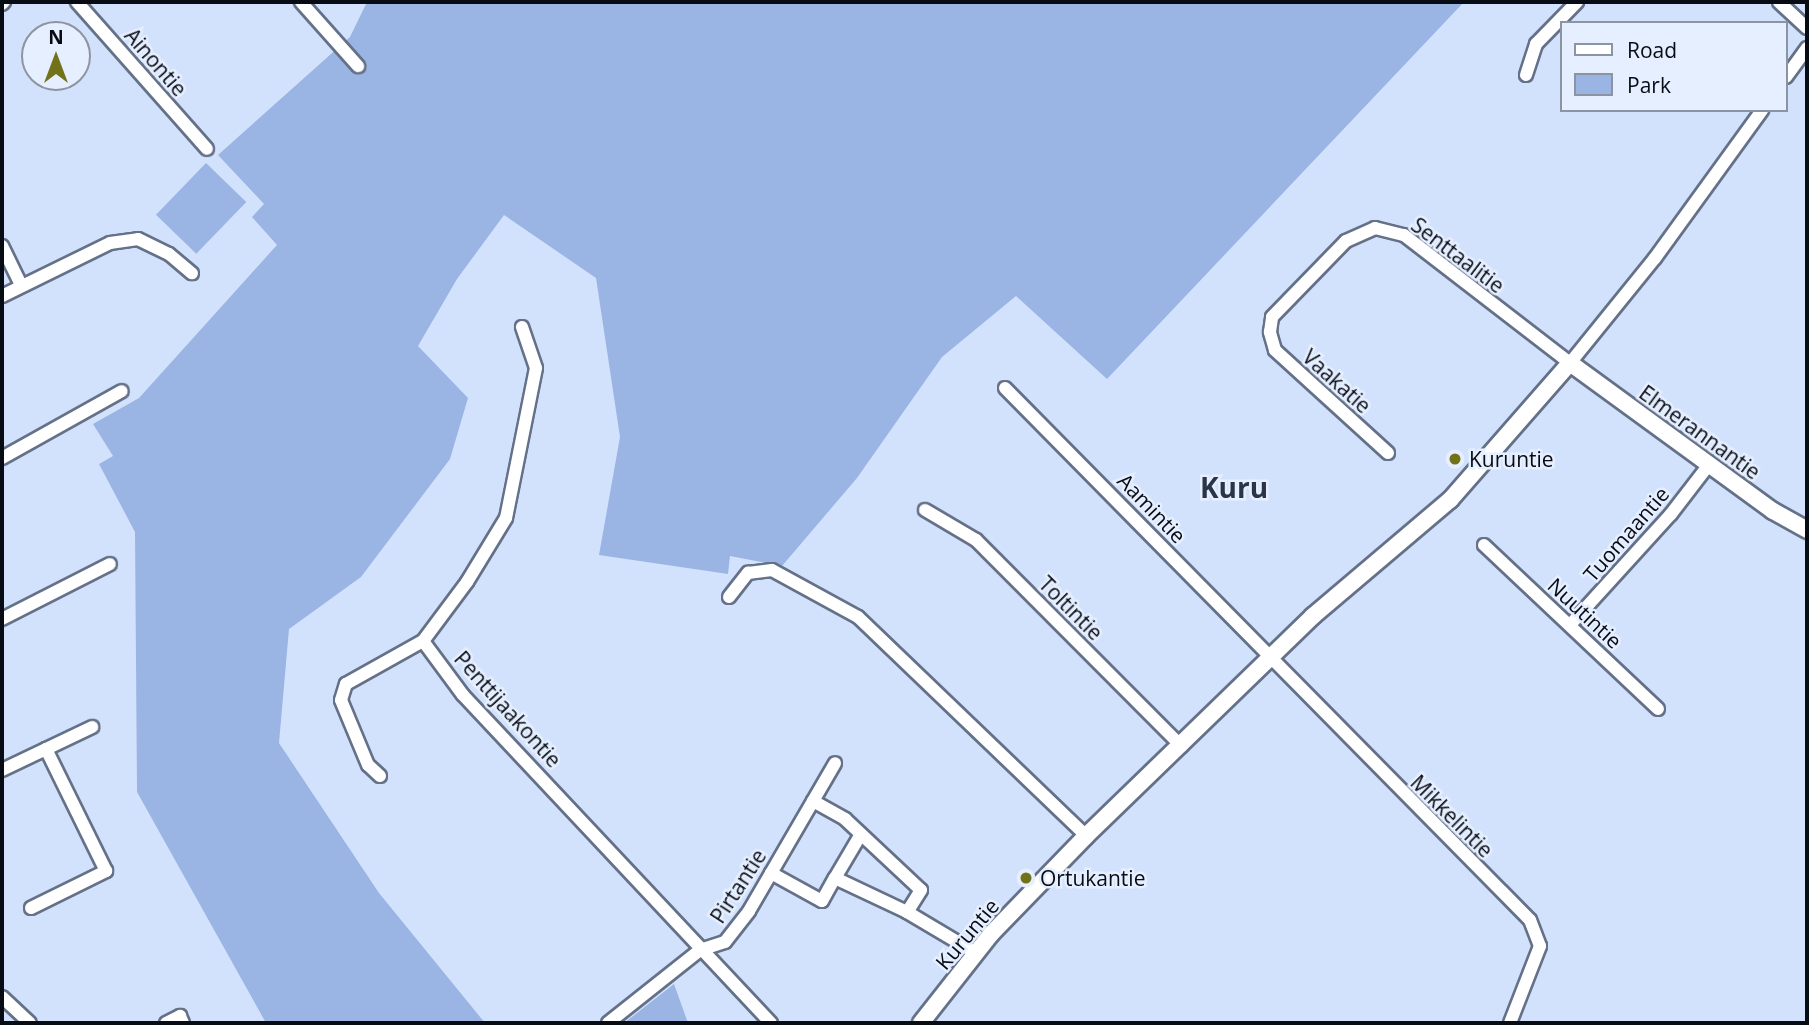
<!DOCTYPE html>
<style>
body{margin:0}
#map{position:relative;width:1809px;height:1025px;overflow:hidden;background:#d3e2fc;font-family:"Open Sans",sans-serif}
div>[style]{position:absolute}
.green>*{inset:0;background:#9ab5e3;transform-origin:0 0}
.roads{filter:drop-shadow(2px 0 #647188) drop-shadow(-2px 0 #647188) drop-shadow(0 2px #647188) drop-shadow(0 -2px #647188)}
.minor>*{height:12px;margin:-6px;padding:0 6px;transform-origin:6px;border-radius:6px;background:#fff}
.tertiary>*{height:16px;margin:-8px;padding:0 8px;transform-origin:8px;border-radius:8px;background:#fff}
.dots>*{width:19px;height:19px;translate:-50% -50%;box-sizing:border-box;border:4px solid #e6efff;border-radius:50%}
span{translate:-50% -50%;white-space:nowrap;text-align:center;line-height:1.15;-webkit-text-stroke:5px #e6efff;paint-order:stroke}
.street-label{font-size:21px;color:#070c14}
.poi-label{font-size:21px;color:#070c14}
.left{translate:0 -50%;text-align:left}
.district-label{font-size:28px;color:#2a3549;font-weight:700}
.frame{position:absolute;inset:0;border:4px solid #070c14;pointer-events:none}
.legend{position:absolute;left:1560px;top:21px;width:228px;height:91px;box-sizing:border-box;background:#e6efff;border:2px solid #8d94a1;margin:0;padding:9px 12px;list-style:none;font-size:21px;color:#070c14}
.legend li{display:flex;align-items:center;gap:14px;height:35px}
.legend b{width:35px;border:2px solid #8d94a1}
.north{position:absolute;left:21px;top:21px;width:70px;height:70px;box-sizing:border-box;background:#e6efff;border:2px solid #8d94a1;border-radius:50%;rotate:0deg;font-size:19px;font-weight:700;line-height:28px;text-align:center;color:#070c14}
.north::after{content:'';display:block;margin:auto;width:24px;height:32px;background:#727318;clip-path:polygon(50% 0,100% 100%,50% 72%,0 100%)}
</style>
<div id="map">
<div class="green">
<i style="clip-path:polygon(367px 2px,1464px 2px,1107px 379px,1016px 296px,942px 357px,857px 478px,782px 566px,730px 556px,728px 574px,599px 555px,620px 437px,596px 278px,504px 215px,457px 279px,418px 346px,468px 398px,450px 459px,361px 577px,289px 629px,279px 743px,379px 893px,485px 1023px,266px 1023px,137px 792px,135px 532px,99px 464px,113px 456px,93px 424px,139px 398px,277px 245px,252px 217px,264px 204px,218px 155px,350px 37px)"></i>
<i style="left:206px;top:163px;width:56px;height:72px;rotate:44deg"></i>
<i style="clip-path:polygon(674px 984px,688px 1023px,624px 1023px)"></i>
</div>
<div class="roads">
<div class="minor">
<i style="left:77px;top:2px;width:196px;rotate:48.5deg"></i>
<i style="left:301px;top:2px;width:86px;rotate:48.3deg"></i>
<i style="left:1779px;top:2px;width:38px;rotate:43deg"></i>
<i style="left:2px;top:4px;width:3px;rotate:-45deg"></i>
<i style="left:1526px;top:75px;width:33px;rotate:-72deg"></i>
<i style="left:1536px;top:44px;width:59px;rotate:-45.7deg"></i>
<i style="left:1786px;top:77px;width:36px;rotate:-54deg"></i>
<i style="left:2px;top:246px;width:43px;rotate:64deg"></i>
<i style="left:2px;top:296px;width:120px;rotate:-26.1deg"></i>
<i style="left:110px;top:243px;width:28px;rotate:-8deg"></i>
<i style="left:138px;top:239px;width:34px;rotate:26deg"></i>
<i style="left:169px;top:254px;width:30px;rotate:40deg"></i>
<i style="left:522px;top:327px;width:43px;rotate:71.1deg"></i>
<i style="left:536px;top:368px;width:153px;rotate:101.3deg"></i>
<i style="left:506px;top:518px;width:75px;rotate:121.4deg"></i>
<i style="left:467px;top:582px;width:74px;rotate:126.7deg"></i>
<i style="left:423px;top:641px;width:67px;rotate:53.5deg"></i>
<i style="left:463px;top:695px;width:450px;rotate:46.8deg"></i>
<i style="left:1005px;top:388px;width:747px;rotate:45.38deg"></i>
<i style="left:1530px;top:920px;width:28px;rotate:69deg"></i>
<i style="left:1540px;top:946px;width:83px;rotate:111.3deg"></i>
<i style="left:1388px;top:453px;width:153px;rotate:-137.7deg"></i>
<i style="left:1275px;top:350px;width:19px;rotate:-106deg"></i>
<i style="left:1270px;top:332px;width:15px;rotate:-82deg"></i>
<i style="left:1272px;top:317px;width:106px;rotate:-45.8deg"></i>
<i style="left:1346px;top:241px;width:32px;rotate:-24deg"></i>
<i style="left:1375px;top:228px;width:30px;rotate:14deg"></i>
<i style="left:1404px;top:235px;width:210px;rotate:37.6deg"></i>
<i style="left:1570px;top:363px;width:135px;rotate:-51deg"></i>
<i style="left:1655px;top:258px;width:183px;rotate:-54.1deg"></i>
<i style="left:2px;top:458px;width:137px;rotate:-29.2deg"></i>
<i style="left:925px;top:510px;width:59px;rotate:30.5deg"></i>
<i style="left:976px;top:540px;width:291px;rotate:45.1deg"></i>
<i style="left:1484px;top:545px;width:239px;rotate:43.3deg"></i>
<i style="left:729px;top:597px;width:31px;rotate:-52deg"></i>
<i style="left:748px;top:573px;width:24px;rotate:-7deg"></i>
<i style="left:772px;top:570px;width:98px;rotate:28.7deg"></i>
<i style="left:858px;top:617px;width:316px;rotate:43.8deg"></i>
<i style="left:2px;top:619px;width:121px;rotate:-27deg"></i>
<i style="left:1570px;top:625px;width:150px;rotate:-47.7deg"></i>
<i style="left:1671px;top:514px;width:61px;rotate:-52.4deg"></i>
<i style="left:2px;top:770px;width:100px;rotate:-25.5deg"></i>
<i style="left:380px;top:776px;width:16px;rotate:-137deg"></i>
<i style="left:368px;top:765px;width:70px;rotate:-112.6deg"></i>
<i style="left:341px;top:700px;width:17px;rotate:-73deg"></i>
<i style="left:346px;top:684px;width:88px;rotate:-29.2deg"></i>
<i style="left:813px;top:801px;width:37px;rotate:29deg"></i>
<i style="left:845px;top:819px;width:104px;rotate:43.1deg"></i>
<i style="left:921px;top:890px;width:26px;rotate:122deg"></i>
<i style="left:771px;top:873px;width:58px;rotate:28.8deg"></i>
<i style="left:822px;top:901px;width:26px;rotate:-61deg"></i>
<i style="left:835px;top:878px;width:80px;rotate:25.3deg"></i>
<i style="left:907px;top:912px;width:80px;rotate:30.7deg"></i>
<i style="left:835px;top:878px;width:51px;rotate:-59.4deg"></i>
<i style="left:31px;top:908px;width:84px;rotate:-26.3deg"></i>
<i style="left:106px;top:871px;width:136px;rotate:-116.2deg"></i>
<i style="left:2px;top:997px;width:38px;rotate:43deg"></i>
<i style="left:166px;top:1023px;width:16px;rotate:-27deg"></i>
<i style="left:180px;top:1016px;width:8px;rotate:67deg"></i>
<i style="left:608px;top:1023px;width:117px;rotate:-38.4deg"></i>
<i style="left:700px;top:950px;width:26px;rotate:-18deg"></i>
<i style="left:725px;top:942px;width:39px;rotate:-52deg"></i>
<i style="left:749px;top:911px;width:171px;rotate:-59.8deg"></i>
</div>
<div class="tertiary">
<i style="left:921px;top:1023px;width:113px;rotate:-51.8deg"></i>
<i style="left:991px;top:934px;width:136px;rotate:-45.9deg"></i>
<i style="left:1086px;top:836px;width:316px;rotate:-44.1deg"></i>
<i style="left:1313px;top:616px;width:180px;rotate:-40.3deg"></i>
<i style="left:1450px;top:500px;width:182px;rotate:-48.8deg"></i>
<i style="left:1570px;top:363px;width:251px;rotate:36.1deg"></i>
<i style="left:1773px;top:511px;width:39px;rotate:29deg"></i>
</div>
</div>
<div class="dots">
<i style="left:1455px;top:459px;background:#727318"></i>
<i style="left:1026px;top:878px;background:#727318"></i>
</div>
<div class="street-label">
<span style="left:156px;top:62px;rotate:49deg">Ainontie</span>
<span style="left:1458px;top:255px;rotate:37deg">Senttaalitie</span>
<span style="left:1337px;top:381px;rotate:42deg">Vaakatie</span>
<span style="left:1700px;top:432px;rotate:36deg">Elmerannantie</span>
<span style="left:1152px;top:508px;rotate:46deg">Aamintie</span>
<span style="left:1626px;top:534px;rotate:-49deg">Tuomaantie</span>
<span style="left:1071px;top:608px;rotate:45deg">Toltintie</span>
<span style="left:1585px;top:613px;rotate:43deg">Nuutintie</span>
<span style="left:508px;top:709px;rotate:48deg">Penttijaakontie</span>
<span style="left:1452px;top:816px;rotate:45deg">Mikkelintie</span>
<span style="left:738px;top:886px;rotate:-57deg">Pirtantie</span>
<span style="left:967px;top:934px;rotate:-50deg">Kuruntie</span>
</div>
<div class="poi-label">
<span class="left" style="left:1469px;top:459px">Kuruntie</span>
<span class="left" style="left:1040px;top:878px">Ortukantie</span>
</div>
<div class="district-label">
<span style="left:1234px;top:487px">Kuru</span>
</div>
<div class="frame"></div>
<ul class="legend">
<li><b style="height:9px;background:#fff"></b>Road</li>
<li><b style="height:19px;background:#9ab5e3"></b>Park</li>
</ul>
<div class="north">N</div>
</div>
